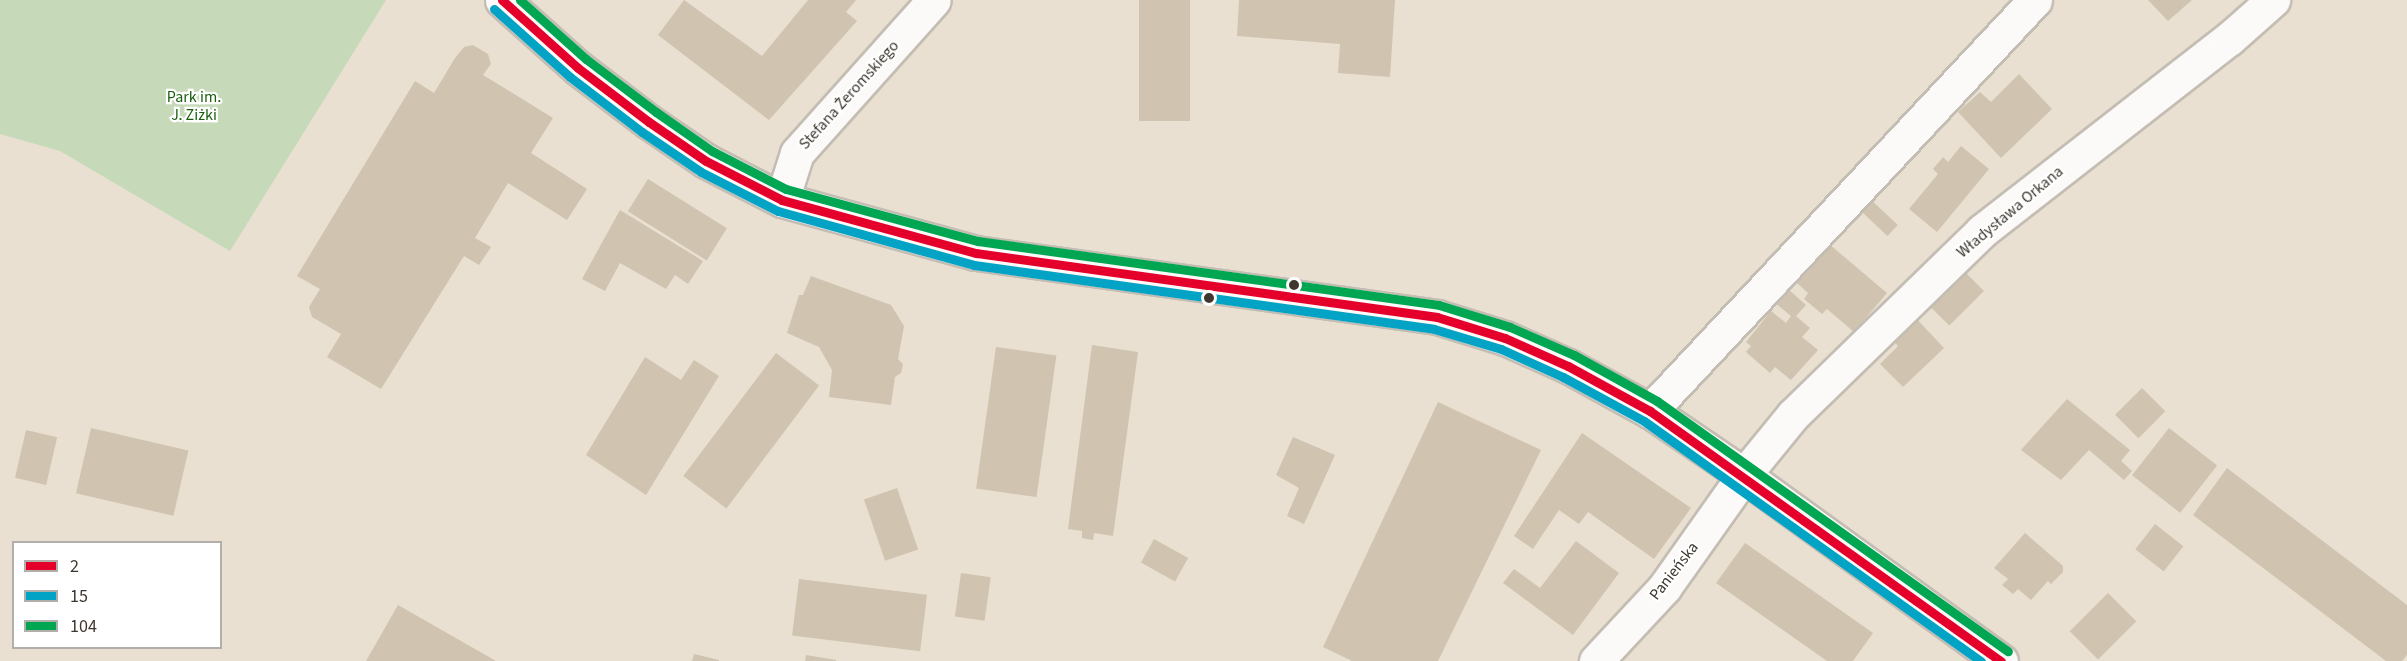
<!DOCTYPE html>
<meta charset="utf-8">
<style>
body{margin:0}
#map{position:relative;width:2407px;height:661px;overflow:hidden;background:#e9e0d2;font-family:"Source Sans 3",sans-serif}
div>[style]{position:absolute}
.green>*{inset:0;background:#c6d9b8}
.building>*{inset:0;background:#d0c3af;transform-origin:0 0}
.roads{filter:drop-shadow(2px 0 #c4bdb3) drop-shadow(-2px 0 #c4bdb3) drop-shadow(0 2px #c4bdb3) drop-shadow(0 -2px #c4bdb3)}
.minor>*{height:33px;margin:-16.5px;padding:0 16.5px;transform-origin:16.5px;border-radius:16.5px;background:#fcfaf8}
.bus-1>*{height:9px;margin:-4.5px;padding:0 4.5px;transform-origin:4.5px;border-radius:4.5px;background:#e4002b}
.bus-2>*{height:9px;margin:-4.5px;padding:0 4.5px;transform-origin:4.5px;border-radius:4.5px;background:#03a3c6}
.bus-3>*{height:9px;margin:-4.5px;padding:0 4.5px;transform-origin:4.5px;border-radius:4.5px;background:#00a651}
.dots>*{width:16px;height:16px;translate:-50% -50%;box-sizing:border-box;border:3px solid #fff;border-radius:50%}
span{translate:-50% -50%;white-space:nowrap;text-align:center;line-height:1.15;-webkit-text-stroke:4.5px #fff;paint-order:stroke}
.street-label{font-size:16px;color:#3e372e}
.park-label{font-size:16px;color:#195e0c}
.legend{position:absolute;left:12px;top:541px;width:210px;height:108px;box-sizing:border-box;background:#fff;border:2px solid #b2afab;margin:0;padding:8px 10px;list-style:none;font-size:18px;color:#3e372e}
.legend li{display:flex;align-items:center;gap:12px;height:30px}
.legend b{width:30px;border:2px solid #b2afab}
</style>
<div id="map">
<div class="green">
<i style="clip-path:polygon(0 0,386px 0,230px 251px,60px 151px,0 134px)"></i>
</div>
<div class="building">
<i style="clip-path:polygon(684px 0,762px 56px,808px 0,856px 0,846px 12px,857px 21px,769px 120px,658px 35px)"></i>
<i style="left:1139px;top:0;width:51px;height:121px"></i>
<i style="clip-path:polygon(1239px 0,1395px 0,1390px 77px,1338px 73px,1340px 44px,1237px 36px)"></i>
<i style="clip-path:polygon(2148px 0,2192px 0,2168px 21px)"></i>
<i style="clip-path:polygon(473px 45px,488px 54px,491px 64px,483px 75px,553px 118px,531px 153px,587px 189px,567px 220px,508px 183px,475px 238px,491px 247px,479px 265px,464px 256px,381px 389px,327px 357px,341px 334px,312px 317px,309px 307px,320px 289px,297px 276px,415px 81px,434px 93px,455px 58px,464px 47px)"></i>
<i style="clip-path:polygon(2019px 74px,2052px 109px,2001px 158px,1958px 112px,1980px 92px,1991px 102px)"></i>
<i style="clip-path:polygon(1961px 146px,1989px 169px,1937px 232px,1909px 209px,1938px 174px,1933px 169px,1943px 157px,1948px 162px)"></i>
<i style="left:648px;top:179px;width:93px;height:38px;rotate:32deg"></i>
<i style="left:1870px;top:199px;width:38px;height:15px;rotate:43deg"></i>
<i style="clip-path:polygon(620px 210px,703px 261px,688px 284px,675px 275px,666px 289px,620px 263px,605px 291px,582px 279px)"></i>
<i style="clip-path:polygon(1829px 244px,1887px 293px,1854px 332px,1827px 309px,1822px 314px,1804px 299px,1808px 293px,1797px 283px)"></i>
<i style="left:1962px;top:269px;width:31px;height:49px;rotate:45deg"></i>
<i style="clip-path:polygon(811px 276px,891px 305px,904px 326px,898px 359px,903px 364px,901px 373px,895px 377px,891px 405px,829px 397px,832px 370px,819px 347px,787px 333px,799px 295px,803px 295px)"></i>
<i style="clip-path:polygon(1787px 288px,1806px 305px,1796px 316px,1810px 328px,1802px 337px,1818px 350px,1791px 380px,1775px 367px,1770px 373px,1746px 352px,1751px 346px,1746px 342px,1771px 311px,1786px 323px,1791px 316px,1774px 302px)"></i>
<i style="clip-path:polygon(1914px 316px,1944px 348px,1903px 387px,1880px 364px,1898px 346px,1891px 338px)"></i>
<i style="clip-path:polygon(1092px 345px,1138px 352px,1113px 536px,1094px 533px,1093px 540px,1082px 538px,1082px 531px,1068px 529px)"></i>
<i style="left:996px;top:347px;width:61px;height:143px;rotate:8deg"></i>
<i style="left:776px;top:353px;width:54px;height:154px;rotate:37deg"></i>
<i style="clip-path:polygon(645px 357px,681px 380px,694px 360px,719px 376px,646px 495px,586px 455px)"></i>
<i style="left:2142px;top:388px;width:33px;height:38px;rotate:45deg"></i>
<i style="clip-path:polygon(2067px 399px,2130px 450px,2121px 461px,2132px 471px,2124px 480px,2089px 450px,2061px 480px,2021px 450px)"></i>
<i style="clip-path:polygon(1438px 402px,1541px 450px,1438px 661px,1352px 661px,1323px 647px)"></i>
<i style="left:91px;top:428px;width:100px;height:67px;rotate:13deg"></i>
<i style="left:2169px;top:428px;width:61px;height:60px;rotate:38deg"></i>
<i style="left:26px;top:430px;width:32px;height:49px;rotate:13deg"></i>
<i style="clip-path:polygon(1582px 433px,1691px 508px,1654px 559px,1588px 512px,1579px 524px,1559px 510px,1533px 549px,1514px 536px)"></i>
<i style="clip-path:polygon(1293px 437px,1335px 455px,1304px 524px,1287px 516px,1299px 488px,1276px 475px)"></i>
<i style="clip-path:polygon(2227px 468px,2407px 605px,2407px 655px,2402px 661px,2386px 661px,2193px 515px)"></i>
<i style="left:897px;top:488px;width:65px;height:35px;rotate:71deg"></i>
<i style="left:2155px;top:524px;width:36px;height:32px;rotate:38deg"></i>
<i style="clip-path:polygon(2025px 533px,2063px 566px,2063px 572px,2051px 584px,2048px 581px,2031px 600px,2018px 589px,2013px 594px,2002px 585px,2008px 579px,1994px 568px)"></i>
<i style="left:1154px;top:539px;width:39px;height:27px;rotate:29deg"></i>
<i style="clip-path:polygon(1576px 541px,1619px 573px,1573px 635px,1503px 583px,1514px 569px,1540px 588px)"></i>
<i style="clip-path:polygon(1745px 543px,1873px 633px,1853px 661px,1827px 661px,1716px 583px)"></i>
<i style="left:961px;top:573px;width:30px;height:44px;rotate:8deg"></i>
<i style="left:799px;top:579px;width:129px;height:57px;rotate:7deg"></i>
<i style="left:2108px;top:593px;width:40px;height:54px;rotate:45deg"></i>
<i style="clip-path:polygon(398px 605px,496px 661px,366px 661px)"></i>
<i style="clip-path:polygon(694px 654px,719px 660px,719px 661px,692px 661px)"></i>
<i style="clip-path:polygon(806px 655px,836px 660px,836px 661px,805px 661px)"></i>
</div>
<div class="roads">
<div class="minor">
<i style="left:502px;top:0;width:102px;rotate:41.8deg"></i>
<i style="left:578px;top:68px;width:89px;rotate:37.3deg"></i>
<i style="left:649px;top:122px;width:69px;rotate:34.4deg"></i>
<i style="left:706px;top:161px;width:85px;rotate:27.2deg"></i>
<i style="left:782px;top:200px;width:201px;rotate:15.3deg"></i>
<i style="left:976px;top:253px;width:465px;rotate:7.9deg"></i>
<i style="left:1437px;top:317px;width:71px;rotate:17.2deg"></i>
<i style="left:1505px;top:338px;width:69px;rotate:24deg"></i>
<i style="left:1568px;top:366px;width:94px;rotate:28.8deg"></i>
<i style="left:1650px;top:411px;width:114px;rotate:34.2deg"></i>
<i style="left:1744px;top:475px;width:317px;rotate:35.9deg"></i>
<i style="left:782px;top:200px;width:49px;rotate:-72.3deg"></i>
<i style="left:797px;top:153px;width:205px;rotate:-48.2deg"></i>
<i style="left:1650px;top:411px;width:563px;rotate:-46.87deg"></i>
<i style="left:1596px;top:661px;width:100px;rotate:-47deg"></i>
<i style="left:1664px;top:588px;width:138px;rotate:-54.7deg"></i>
<i style="left:1744px;top:475px;width:77px;rotate:-50.8deg"></i>
<i style="left:1793px;top:415px;width:264px;rotate:-44.2deg"></i>
<i style="left:1982px;top:231px;width:313px;rotate:-37.9deg"></i>
<i style="left:2229px;top:39px;width:59px;rotate:-41.6deg"></i>
</div>
</div>
<div class="bus-1">
<i style="left:502px;top:0;width:102px;rotate:41.8deg"></i>
<i style="left:578px;top:68px;width:89px;rotate:37.3deg"></i>
<i style="left:649px;top:122px;width:69px;rotate:34.4deg"></i>
<i style="left:706px;top:161px;width:85px;rotate:27.2deg"></i>
<i style="left:782px;top:200px;width:201px;rotate:15.3deg"></i>
<i style="left:976px;top:253px;width:465px;rotate:7.9deg"></i>
<i style="left:1437px;top:317px;width:71px;rotate:17.2deg"></i>
<i style="left:1505px;top:338px;width:69px;rotate:24deg"></i>
<i style="left:1568px;top:366px;width:94px;rotate:28.8deg"></i>
<i style="left:1650px;top:411px;width:431px;rotate:35.5deg"></i>
</div>
<div class="bus-2">
<i style="left:494px;top:9px;width:102px;rotate:41.8deg"></i>
<i style="left:570px;top:77px;width:91px;rotate:37.4deg"></i>
<i style="left:642px;top:132px;width:71px;rotate:34.1deg"></i>
<i style="left:701px;top:172px;width:86px;rotate:26.9deg"></i>
<i style="left:778px;top:211px;width:203px;rotate:15.4deg"></i>
<i style="left:974px;top:265px;width:464px;rotate:7.9deg"></i>
<i style="left:1434px;top:329px;width:70px;rotate:16.6deg"></i>
<i style="left:1501px;top:349px;width:68px;rotate:24.3deg"></i>
<i style="left:1563px;top:377px;width:92px;rotate:28.5deg"></i>
<i style="left:1644px;top:421px;width:414px;rotate:35.5deg"></i>
</div>
<div class="bus-3">
<i style="left:520px;top:0;width:89px;rotate:41.8deg"></i>
<i style="left:586px;top:59px;width:88px;rotate:37.1deg"></i>
<i style="left:656px;top:112px;width:68px;rotate:34.9deg"></i>
<i style="left:712px;top:151px;width:83px;rotate:27.2deg"></i>
<i style="left:786px;top:189px;width:199px;rotate:15.2deg"></i>
<i style="left:978px;top:241px;width:465px;rotate:7.9deg"></i>
<i style="left:1439px;top:305px;width:74px;rotate:17.2deg"></i>
<i style="left:1510px;top:327px;width:70px;rotate:23.6deg"></i>
<i style="left:1574px;top:355px;width:95px;rotate:29deg"></i>
<i style="left:1657px;top:401px;width:431px;rotate:35.5deg"></i>
</div>
<div class="dots">
<i style="left:1294px;top:285px;background:#3e372e"></i>
<i style="left:1209px;top:298px;background:#3e372e"></i>
</div>
<div class="street-label">
<span style="left:849px;top:95px;rotate:-48deg">Stefana Żeromskiego</span>
<span style="left:2010px;top:212px;rotate:-40deg">Władysława Orkana</span>
<span style="left:1674px;top:571px;rotate:-52deg">Panieńska</span>
</div>
<div class="park-label">
<span style="left:194px;top:106px">Park im.<br>J. Ziżki</span>
</div>
<ul class="legend">
<li><b style="height:8px;background:#e4002b"></b>2</li>
<li><b style="height:8px;background:#03a3c6"></b>15</li>
<li><b style="height:8px;background:#00a651"></b>104</li>
</ul>
</div>
